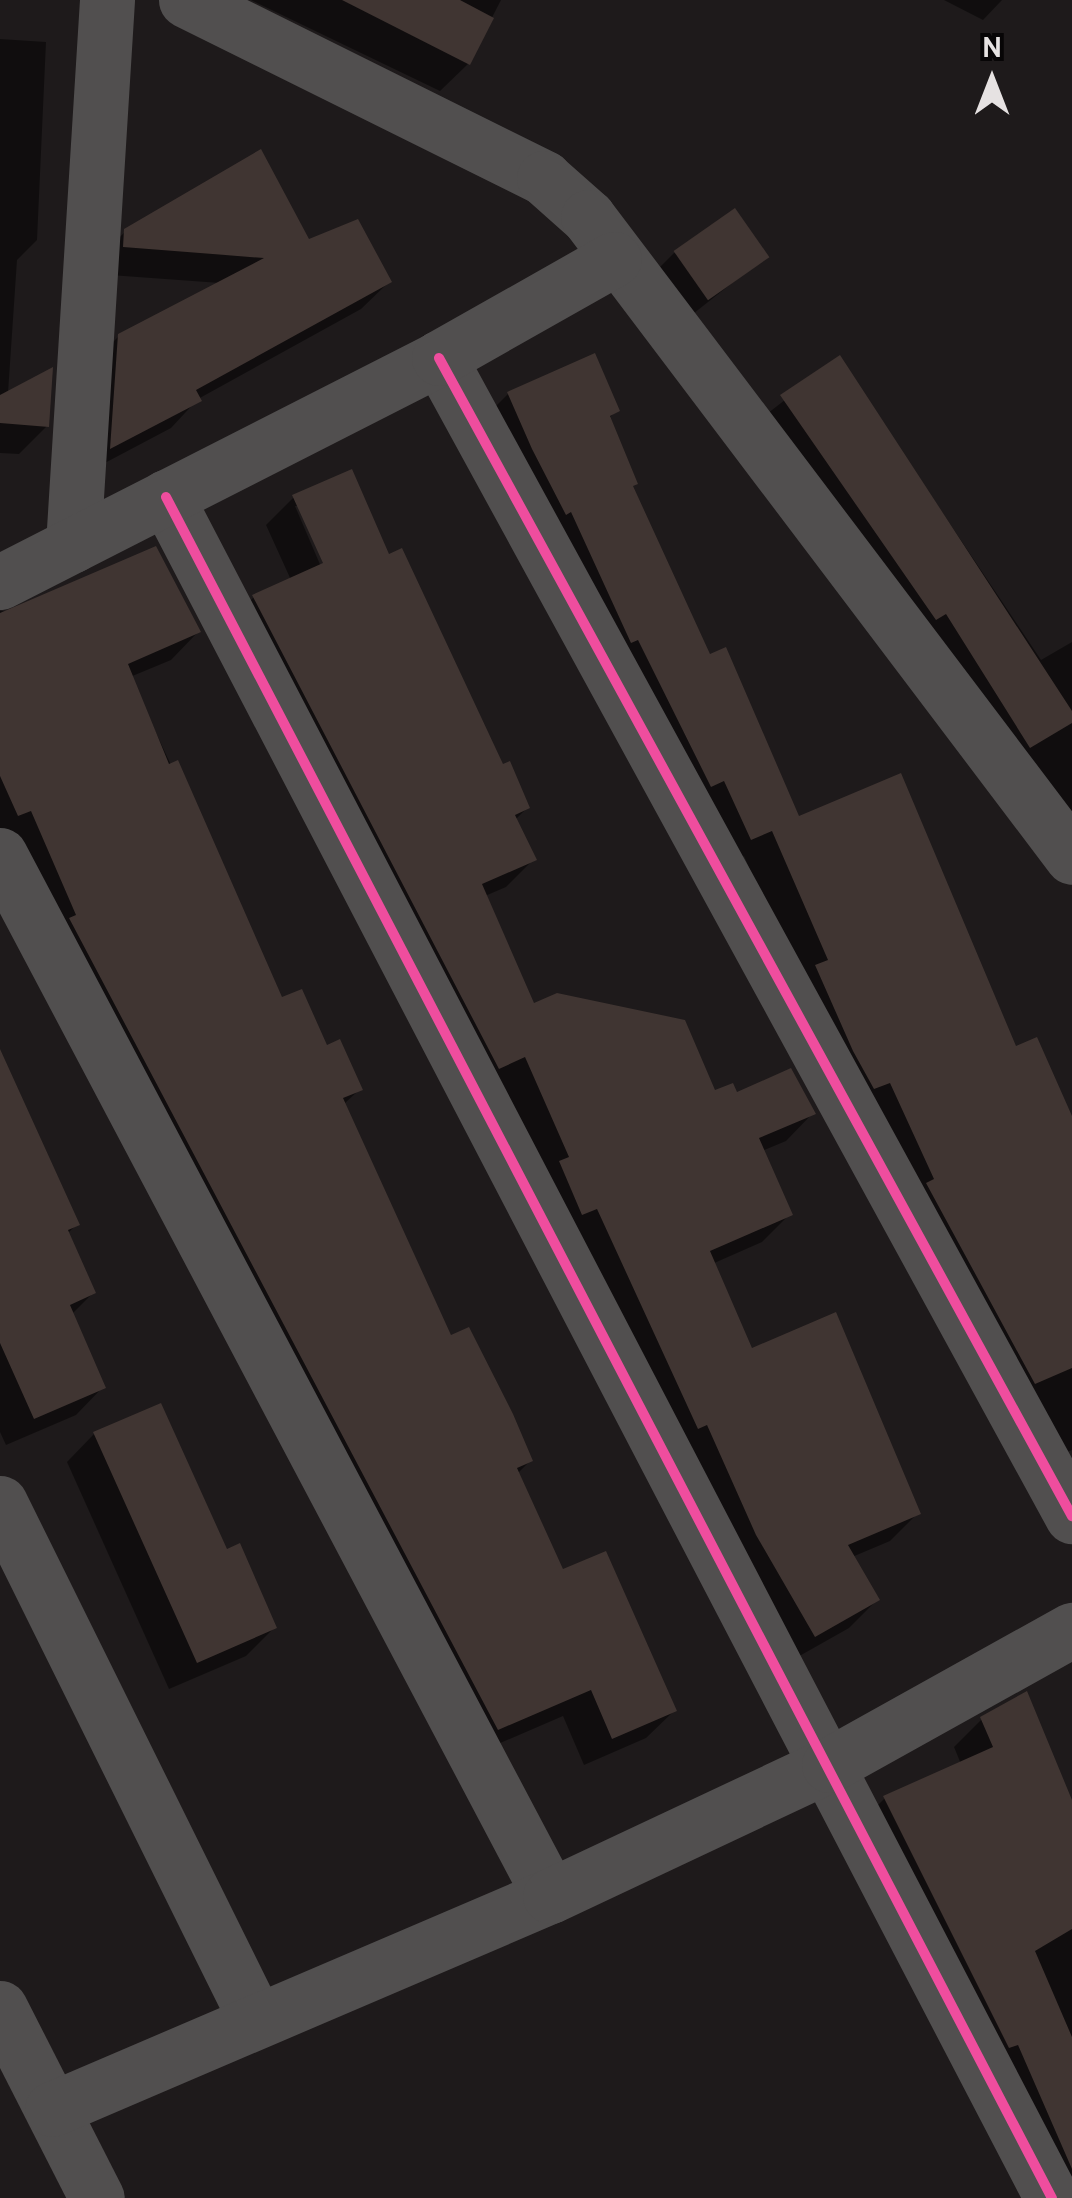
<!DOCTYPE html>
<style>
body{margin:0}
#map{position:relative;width:1072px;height:2198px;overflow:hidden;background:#1e1a1b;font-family:Overpass,sans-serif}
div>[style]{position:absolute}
.shadow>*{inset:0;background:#0007}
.building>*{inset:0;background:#403532;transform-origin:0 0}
.minor>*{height:55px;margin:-27.5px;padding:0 27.5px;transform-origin:27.5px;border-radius:27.5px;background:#514f4f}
.cycleway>*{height:10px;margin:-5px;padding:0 5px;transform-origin:5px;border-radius:5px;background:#ef4d9e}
span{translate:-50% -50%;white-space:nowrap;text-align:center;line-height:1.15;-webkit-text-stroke:10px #070506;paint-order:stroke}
.north{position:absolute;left:942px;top:30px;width:100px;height:100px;-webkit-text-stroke:8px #070506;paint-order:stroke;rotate:0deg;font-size:28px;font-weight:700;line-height:40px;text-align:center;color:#e6e2e2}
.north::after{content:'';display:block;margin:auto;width:35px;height:45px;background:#e6e2e2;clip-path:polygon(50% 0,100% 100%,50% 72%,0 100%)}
</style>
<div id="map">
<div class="shadow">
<i style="clip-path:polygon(251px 0,501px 0,468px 64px,440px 91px)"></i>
<i style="clip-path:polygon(944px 0,1002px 0,983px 20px)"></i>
<i style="clip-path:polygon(0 39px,46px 42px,37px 240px,17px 260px,8px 393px,47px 426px,19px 454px,0 453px)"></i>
<i style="clip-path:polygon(126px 231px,308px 242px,389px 282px,361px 309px,198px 399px,171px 428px,84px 474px,91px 364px,119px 336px,220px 283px,96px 274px,97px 259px)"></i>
<i style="clip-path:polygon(674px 253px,765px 257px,679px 325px,647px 280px)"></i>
<i style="clip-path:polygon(839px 358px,1041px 660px,1072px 642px,1072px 870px,754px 424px)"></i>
<i style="clip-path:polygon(508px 394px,617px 410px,608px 419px,631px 487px,709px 657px,798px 819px,1015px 1049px,1072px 1119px,1072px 1450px,1040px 1463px,800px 985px,744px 856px,723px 866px,480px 422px)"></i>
<i style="clip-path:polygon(evenodd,294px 497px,527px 808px,515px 820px,534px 859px,506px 887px,485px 896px,533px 1006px,714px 1094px,813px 1113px,786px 1141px,762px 1151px,790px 1214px,762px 1242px,712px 1264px,751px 1351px,918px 1513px,890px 1541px,852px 1557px,877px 1600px,849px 1628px,787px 1663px,226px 624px,254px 597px,291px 580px,266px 525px,294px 497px,295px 506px,300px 506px,330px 574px,325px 576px,295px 506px)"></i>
<i style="clip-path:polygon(0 611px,198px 632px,171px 660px,130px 677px,281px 1001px,360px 1089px,343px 1105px,450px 1338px,530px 1461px,517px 1474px,562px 1572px,674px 1711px,646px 1738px,584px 1765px,563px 1716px,470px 1756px,0 838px)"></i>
<i style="clip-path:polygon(0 1120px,77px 1224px,67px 1234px,93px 1293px,71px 1315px,103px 1387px,76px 1415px,6px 1445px,0 1432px)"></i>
<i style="clip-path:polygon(94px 1434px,225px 1552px,274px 1628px,246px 1656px,169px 1689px,67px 1462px)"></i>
<i style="clip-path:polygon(982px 1719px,1072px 1813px,1072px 2198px,857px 1826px,885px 1798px,961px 1764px,954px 1747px)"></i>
</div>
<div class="building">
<i style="clip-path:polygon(342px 0,460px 0,494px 18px,470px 65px)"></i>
<i style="clip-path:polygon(261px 149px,309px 239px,358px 219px,392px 282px,196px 390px,202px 401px,110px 449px,118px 334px,264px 258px,123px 247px,124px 229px)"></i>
<i style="left:735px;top:208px;width:60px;height:75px;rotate:55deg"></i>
<i style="clip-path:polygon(595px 353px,620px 411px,610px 416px,638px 484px,633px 486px,710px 654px,726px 647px,799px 816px,901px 773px,1016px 1046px,1037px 1037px,1072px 1116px,1072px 1368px,1035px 1384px,926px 1183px,934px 1179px,890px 1083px,874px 1089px,853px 1051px,815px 965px,828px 960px,772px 831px,751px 840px,724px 781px,711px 787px,638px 640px,631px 643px,571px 512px,566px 515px,532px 449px,507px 392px)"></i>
<i style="clip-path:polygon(840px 355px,1072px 711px,1072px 723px,1030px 748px,946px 614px,936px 620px,780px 395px)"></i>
<i style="clip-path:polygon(53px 367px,49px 427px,0 423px,0 395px)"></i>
<i style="clip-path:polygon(352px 469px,389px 554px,402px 548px,503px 764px,510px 761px,530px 808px,515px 815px,537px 860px,482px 884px,534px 1003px,557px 993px,685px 1020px,715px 1090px,733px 1083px,737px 1092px,791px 1068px,816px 1114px,759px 1138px,793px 1215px,710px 1251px,752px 1348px,836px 1312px,921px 1514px,848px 1545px,880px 1600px,815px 1637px,756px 1535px,707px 1425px,698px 1429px,597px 1209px,582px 1215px,559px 1161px,569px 1157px,525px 1057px,499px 1069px,252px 595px,323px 563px,292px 495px)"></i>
<i style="clip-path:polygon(156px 546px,201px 632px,128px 664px,169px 764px,178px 760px,282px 997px,302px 989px,327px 1045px,340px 1039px,363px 1090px,343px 1098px,451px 1335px,469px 1327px,513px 1414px,533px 1461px,517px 1468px,563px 1569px,606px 1551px,677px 1711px,612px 1739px,591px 1690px,498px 1730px,69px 918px,76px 915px,31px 811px,18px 816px,0 776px,0 613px)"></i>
<i style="clip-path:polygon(0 1049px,80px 1225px,68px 1230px,96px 1293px,70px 1305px,106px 1388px,34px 1419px,0 1343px)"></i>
<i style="clip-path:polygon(161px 1403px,227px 1549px,240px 1543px,277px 1628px,197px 1663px,93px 1432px)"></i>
<i style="clip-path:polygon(1027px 1691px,1072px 1800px,1072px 1929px,1035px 1951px,1072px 2037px,1072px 2169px,1018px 2045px,1009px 2048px,883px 1796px,993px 1747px,980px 1717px)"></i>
</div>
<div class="minor">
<i style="left:186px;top:0;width:400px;rotate:26.4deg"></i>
<i style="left:544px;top:178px;width:59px;rotate:41.6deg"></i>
<i style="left:588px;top:217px;width:802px;rotate:52.9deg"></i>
<i style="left:439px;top:358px;width:1320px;rotate:61.34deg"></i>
<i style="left:166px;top:497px;width:1918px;rotate:62.49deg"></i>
<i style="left:73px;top:545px;width:546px;rotate:-86.43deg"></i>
<i style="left:0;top:582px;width:493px;rotate:-27deg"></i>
<i style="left:439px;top:358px;width:201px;rotate:-29.5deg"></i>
<i style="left:0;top:855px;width:1177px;rotate:62.15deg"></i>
<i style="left:0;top:1503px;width:577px;rotate:63.66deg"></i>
<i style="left:0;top:2008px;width:213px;rotate:63deg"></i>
<i style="left:52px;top:2109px;width:542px;rotate:-23.16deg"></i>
<i style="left:550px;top:1896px;width:308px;rotate:-25.2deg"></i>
<i style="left:829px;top:1765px;width:278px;rotate:-29.1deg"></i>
</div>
<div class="cycleway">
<i style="left:439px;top:358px;width:1320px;rotate:61.34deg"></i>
<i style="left:166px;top:497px;width:1918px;rotate:62.49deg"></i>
</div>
<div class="north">N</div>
</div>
